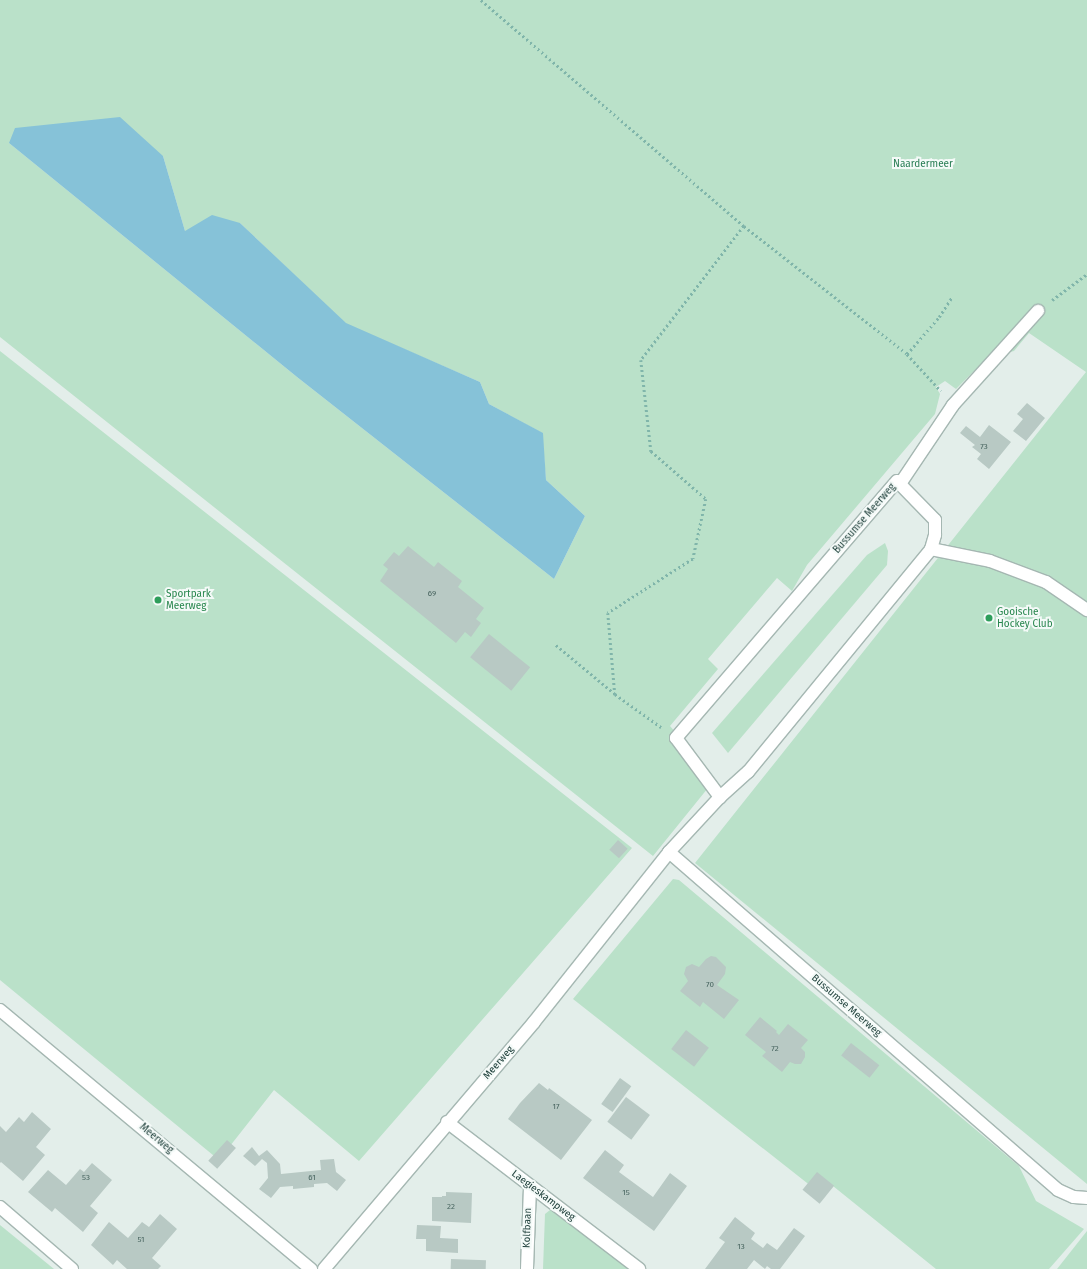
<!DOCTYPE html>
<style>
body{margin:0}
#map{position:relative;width:1087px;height:1269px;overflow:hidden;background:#e3eeea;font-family:"Fira Sans",sans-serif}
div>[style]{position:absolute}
.green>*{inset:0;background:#bae1c9}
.water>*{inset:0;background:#86c2d8}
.building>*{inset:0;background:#b8c9c4;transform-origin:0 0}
.path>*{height:2.5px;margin-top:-1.25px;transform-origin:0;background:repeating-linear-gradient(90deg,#80b5aa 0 2px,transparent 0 5px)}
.roads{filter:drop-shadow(1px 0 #a5b7b2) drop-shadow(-1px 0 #a5b7b2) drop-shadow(0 1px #a5b7b2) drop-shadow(0 -1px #a5b7b2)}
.minor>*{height:12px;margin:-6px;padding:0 6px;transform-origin:6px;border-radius:6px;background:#fff}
.dots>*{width:11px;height:11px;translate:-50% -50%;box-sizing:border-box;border:2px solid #f4faf8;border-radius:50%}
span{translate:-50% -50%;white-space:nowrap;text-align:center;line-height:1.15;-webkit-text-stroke:4px #f4faf8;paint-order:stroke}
.number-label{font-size:8px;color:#46635e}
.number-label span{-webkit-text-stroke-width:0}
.park-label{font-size:10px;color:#267c52}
.street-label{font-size:10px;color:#20413c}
.leisure-label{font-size:10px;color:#27864d}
.left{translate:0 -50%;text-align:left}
</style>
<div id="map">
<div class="green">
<i style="clip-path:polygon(evenodd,0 0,1087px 0,1087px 1184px,695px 863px,1086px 372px,1029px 333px,1014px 351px,987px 358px,956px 389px,945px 381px,936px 387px,940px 394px,935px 414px,807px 565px,792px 591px,777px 578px,708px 659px,718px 669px,670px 726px,696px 756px,712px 783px,653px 856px,0 337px,0 0,9px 143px,163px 156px,185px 231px,240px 223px,346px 324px,480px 382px,489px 404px,542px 433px,546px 480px,585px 516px,554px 579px,297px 377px,9px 143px)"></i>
<i style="clip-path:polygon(0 351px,632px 848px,359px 1161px,274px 1090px,219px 1160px,0 980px)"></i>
<i style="clip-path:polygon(885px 543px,888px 551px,887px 565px,728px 753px,712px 733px,867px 555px)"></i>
<i style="clip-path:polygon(673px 879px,679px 880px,1019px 1166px,1036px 1201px,1084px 1229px,1049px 1269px,936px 1269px,833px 1186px,821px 1194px,573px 999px)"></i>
<i style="clip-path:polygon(550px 1210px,562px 1211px,640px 1269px,543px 1269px,545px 1214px)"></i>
<i style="clip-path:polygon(0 1225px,54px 1269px,0 1269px)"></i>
<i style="clip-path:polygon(1087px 1231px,1087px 1269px,1057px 1269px)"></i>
</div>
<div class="water">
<i style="clip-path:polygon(120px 117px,163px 156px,185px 231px,212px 215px,240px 223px,346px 323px,480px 382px,489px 404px,543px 433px,546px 480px,585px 516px,554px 579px,297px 377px,9px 143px,15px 128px)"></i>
</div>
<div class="building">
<i style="clip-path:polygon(1027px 403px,1045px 418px,1026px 441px,1013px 431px,1023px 419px,1017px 414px)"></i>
<i style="clip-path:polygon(989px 425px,1011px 442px,989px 469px,977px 459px,981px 454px,972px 447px,975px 445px,960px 433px,966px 426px,980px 437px)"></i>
<i style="clip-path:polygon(408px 546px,434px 567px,438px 562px,462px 581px,458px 587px,484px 608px,476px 619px,481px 623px,471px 637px,465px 632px,456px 643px,380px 581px,388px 569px,383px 565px,394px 552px,399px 556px)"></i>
<i style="left:489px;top:634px;width:53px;height:30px;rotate:39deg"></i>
<i style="left:618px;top:840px;width:13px;height:13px;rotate:42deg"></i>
<i style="clip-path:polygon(711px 956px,716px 957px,726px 967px,725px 974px,717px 985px,739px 1000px,724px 1019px,703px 1002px,700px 1007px,680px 991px,688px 981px,684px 974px,686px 967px,692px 964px,699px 967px,706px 959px)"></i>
<i style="clip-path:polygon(760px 1017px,777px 1031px,776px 1032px,779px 1035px,788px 1024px,808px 1040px,801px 1048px,805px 1052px,805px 1057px,801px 1064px,795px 1064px,790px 1062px,782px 1072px,762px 1056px,766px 1052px,745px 1035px)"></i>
<i style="left:686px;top:1030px;width:29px;height:24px;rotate:38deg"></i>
<i style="left:851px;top:1043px;width:36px;height:16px;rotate:38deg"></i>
<i style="left:620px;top:1078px;width:14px;height:32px;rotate:36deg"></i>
<i style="clip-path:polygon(539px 1083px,548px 1090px,549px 1088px,592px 1120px,561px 1160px,508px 1119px,520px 1103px)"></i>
<i style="left:626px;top:1097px;width:30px;height:31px;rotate:37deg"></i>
<i style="clip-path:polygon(32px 1112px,51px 1129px,36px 1147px,45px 1155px,23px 1181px,1px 1162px,0 1163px,0 1126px,6px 1132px,19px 1117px,24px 1122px)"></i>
<i style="left:227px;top:1140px;width:12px;height:28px;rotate:42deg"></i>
<i style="clip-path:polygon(252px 1147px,259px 1156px,267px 1150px,280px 1164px,281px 1174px,321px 1170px,320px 1160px,334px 1159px,336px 1172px,346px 1180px,337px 1191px,327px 1183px,314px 1184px,314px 1187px,293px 1189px,293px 1186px,280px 1187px,271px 1198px,259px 1189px,268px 1178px,267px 1163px,262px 1159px,255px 1166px,243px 1156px)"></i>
<i style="clip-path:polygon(605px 1150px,624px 1165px,619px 1172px,653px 1197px,670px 1173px,687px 1186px,654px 1231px,583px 1178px)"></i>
<i style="clip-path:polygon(92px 1163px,112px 1180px,90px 1206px,98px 1213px,83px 1232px,55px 1208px,52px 1212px,28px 1192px,48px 1170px,66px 1185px,80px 1169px,84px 1172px)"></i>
<i style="left:817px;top:1172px;width:22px;height:23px;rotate:39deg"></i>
<i style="clip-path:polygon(446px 1192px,472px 1193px,471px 1223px,432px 1221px,432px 1197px,442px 1197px,442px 1196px,446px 1196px)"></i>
<i style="clip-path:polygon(160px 1214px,177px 1229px,152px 1258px,161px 1266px,158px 1269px,127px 1269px,117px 1260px,113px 1265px,91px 1245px,109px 1222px,128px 1238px,142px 1222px,149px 1227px)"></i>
<i style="clip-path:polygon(735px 1217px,755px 1233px,751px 1239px,763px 1248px,767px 1243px,777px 1250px,794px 1228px,805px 1236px,780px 1269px,771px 1269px,767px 1266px,765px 1269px,754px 1260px,747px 1269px,705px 1269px,725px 1242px,719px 1238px)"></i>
<i style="clip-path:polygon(417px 1225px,441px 1226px,440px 1238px,458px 1239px,458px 1253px,426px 1251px,426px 1239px,416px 1239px)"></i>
<i style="left:451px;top:1259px;width:35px;height:10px;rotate:2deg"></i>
</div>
<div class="path">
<i style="left:481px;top:0;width:347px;rotate:40.7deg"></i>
<i style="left:744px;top:226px;width:169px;rotate:127.5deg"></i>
<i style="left:641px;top:360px;width:92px;rotate:83.7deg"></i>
<i style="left:651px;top:451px;width:73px;rotate:41.1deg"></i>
<i style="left:706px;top:499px;width:61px;rotate:102.2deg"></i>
<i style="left:693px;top:559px;width:101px;rotate:147.6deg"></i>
<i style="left:608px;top:613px;width:81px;rotate:85.1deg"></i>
<i style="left:744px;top:226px;width:207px;rotate:38.1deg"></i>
<i style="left:907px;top:354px;width:50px;rotate:47.4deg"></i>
<i style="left:1052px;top:300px;width:44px;rotate:-36.6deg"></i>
<i style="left:907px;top:354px;width:49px;rotate:-49.1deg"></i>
<i style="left:939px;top:317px;width:24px;rotate:-57deg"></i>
<i style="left:556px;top:645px;width:77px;rotate:39.7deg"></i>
<i style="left:615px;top:694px;width:57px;rotate:35.7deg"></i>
</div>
<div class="roads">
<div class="minor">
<i style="left:900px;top:484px;width:95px;rotate:-56.1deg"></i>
<i style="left:953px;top:405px;width:127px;rotate:-47.9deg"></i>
<i style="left:931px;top:549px;width:60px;rotate:11.5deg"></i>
<i style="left:990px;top:561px;width:60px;rotate:20.6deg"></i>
<i style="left:1046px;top:582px;width:50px;rotate:34.3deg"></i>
<i style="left:669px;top:852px;width:515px;rotate:40.99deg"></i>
<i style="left:1058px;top:1190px;width:17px;rotate:24deg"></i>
<i style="left:1074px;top:1197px;width:13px;rotate:4deg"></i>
<i style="left:0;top:1010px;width:405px;rotate:39.8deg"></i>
<i style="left:447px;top:1122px;width:242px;rotate:37.4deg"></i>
<i style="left:0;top:1207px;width:95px;rotate:40.7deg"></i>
<i style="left:324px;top:1269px;width:324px;rotate:-49.6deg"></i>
<i style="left:534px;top:1022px;width:217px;rotate:-51.5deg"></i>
<i style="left:669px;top:852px;width:75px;rotate:-47.2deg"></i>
<i style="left:720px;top:797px;width:38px;rotate:-42deg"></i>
<i style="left:748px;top:772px;width:288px;rotate:-50.6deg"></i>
<i style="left:931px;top:549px;width:15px;rotate:-74deg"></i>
<i style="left:935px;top:535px;width:15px;rotate:-90deg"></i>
<i style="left:935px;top:520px;width:54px;rotate:-134.3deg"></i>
<i style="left:897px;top:481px;width:339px;rotate:130.7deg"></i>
<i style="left:676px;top:738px;width:74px;rotate:53.3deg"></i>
<i style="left:527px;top:1269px;width:82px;rotate:-87.9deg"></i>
</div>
</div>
<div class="dots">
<i style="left:158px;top:600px;background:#2e9e5b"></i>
<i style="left:989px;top:618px;background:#2e9e5b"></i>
</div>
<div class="number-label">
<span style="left:984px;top:447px">73</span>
<span style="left:432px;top:594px">69</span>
<span style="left:710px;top:985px">70</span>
<span style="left:775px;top:1049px">72</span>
<span style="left:556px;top:1107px">17</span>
<span style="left:86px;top:1178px">53</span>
<span style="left:312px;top:1178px">61</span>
<span style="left:626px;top:1193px">15</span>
<span style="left:451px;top:1207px">22</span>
<span style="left:141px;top:1240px">51</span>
<span style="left:741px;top:1247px">13</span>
</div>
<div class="park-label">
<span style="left:923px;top:165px">Naardermeer</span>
</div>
<div class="street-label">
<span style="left:865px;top:519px;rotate:-49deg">Bussumse Meerweg</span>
<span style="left:846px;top:1006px;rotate:41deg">Bussumse Meerweg</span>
<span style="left:499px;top:1063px;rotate:-49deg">Meerweg</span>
<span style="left:156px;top:1139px;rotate:40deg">Meerweg</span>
<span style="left:543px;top:1196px;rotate:37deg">Laegieskampweg</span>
<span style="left:528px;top:1228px;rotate:-88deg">Kolfbaan</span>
</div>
<div class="leisure-label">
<span class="left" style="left:166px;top:600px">Sportpark<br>Meerweg</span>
<span class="left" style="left:997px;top:618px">Gooische<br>Hockey Club</span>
</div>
</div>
